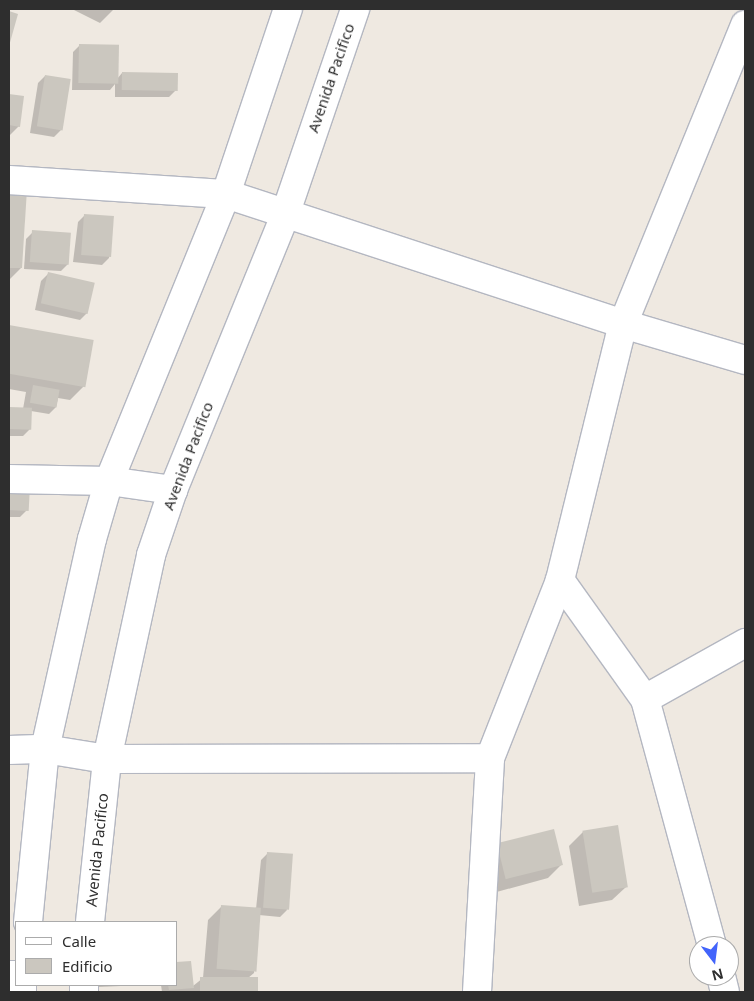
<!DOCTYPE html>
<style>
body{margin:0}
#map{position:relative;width:754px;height:1001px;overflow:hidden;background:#efe9e1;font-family:"Noto Sans",sans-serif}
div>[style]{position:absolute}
.shadow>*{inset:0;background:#0003}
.building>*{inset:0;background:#cbc7bf;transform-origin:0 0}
.roads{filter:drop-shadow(1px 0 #b4b7c1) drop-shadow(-1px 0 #b4b7c1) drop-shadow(0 1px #b4b7c1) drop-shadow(0 -1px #b4b7c1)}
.minor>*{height:28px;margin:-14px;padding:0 14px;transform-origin:14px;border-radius:14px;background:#fff}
.secondary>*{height:28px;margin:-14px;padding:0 14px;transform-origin:14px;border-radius:14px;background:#fff}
span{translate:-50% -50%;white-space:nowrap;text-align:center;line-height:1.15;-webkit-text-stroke:5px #fff;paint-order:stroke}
.street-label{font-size:15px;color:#2e2e2e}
.frame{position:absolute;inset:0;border:10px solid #2e2e2e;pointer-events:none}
.legend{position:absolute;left:15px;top:921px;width:162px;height:65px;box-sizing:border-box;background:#fff;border:1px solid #ababab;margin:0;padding:6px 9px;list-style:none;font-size:15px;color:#2e2e2e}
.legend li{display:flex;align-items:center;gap:10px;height:25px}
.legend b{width:25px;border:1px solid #ababab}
.north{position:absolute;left:689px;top:936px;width:50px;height:50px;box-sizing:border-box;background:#fff;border:1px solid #ababab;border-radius:50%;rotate:165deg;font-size:14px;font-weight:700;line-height:20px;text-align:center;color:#2e2e2e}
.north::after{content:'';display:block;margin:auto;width:18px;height:22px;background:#4264fb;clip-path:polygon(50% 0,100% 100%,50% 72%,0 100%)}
</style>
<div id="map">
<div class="shadow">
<i style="clip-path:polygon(72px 9px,114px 9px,100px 23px)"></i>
<i style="clip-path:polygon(80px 45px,117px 79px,122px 73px,176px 90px,169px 97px,115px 97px,115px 84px,110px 90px,72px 90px,73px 52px)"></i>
<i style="clip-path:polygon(45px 76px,61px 130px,54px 137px,30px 133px,38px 83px)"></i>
<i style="clip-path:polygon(9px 95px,22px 97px,19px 126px,9px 136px)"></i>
<i style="clip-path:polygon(9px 189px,21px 268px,9px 280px)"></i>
<i style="clip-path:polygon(85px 215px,113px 218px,109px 258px,102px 265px,73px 262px,78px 222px)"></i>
<i style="clip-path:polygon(33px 232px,68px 264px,61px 271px,24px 269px,26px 239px)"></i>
<i style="clip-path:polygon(48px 274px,87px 313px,80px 320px,35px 310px,41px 281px)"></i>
<i style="clip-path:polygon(9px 326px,92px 341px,84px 386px,70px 400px,58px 398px,56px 407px,49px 414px,31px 411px,30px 429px,23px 436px,9px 436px,9px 408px,23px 409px,26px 392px,9px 389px)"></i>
<i style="clip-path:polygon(9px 486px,27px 510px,20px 517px,9px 517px)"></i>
<i style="clip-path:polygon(583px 832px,626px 887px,612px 900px,579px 906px,569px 846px)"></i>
<i style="clip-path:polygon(498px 845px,562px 864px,548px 878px,493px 893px)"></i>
<i style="clip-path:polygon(268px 853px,287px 910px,280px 917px,259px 915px,254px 973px,248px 978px,257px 978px,257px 992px,162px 992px,161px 985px,193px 986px,203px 978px,208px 920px,222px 906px,256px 909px,261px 860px)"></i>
<i style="clip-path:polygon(98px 985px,144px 985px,98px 987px)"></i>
</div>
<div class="building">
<i style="clip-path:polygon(9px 11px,18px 14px,9px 46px)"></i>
<i style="left:79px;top:44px;width:40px;height:39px;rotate:1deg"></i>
<i style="left:122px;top:72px;width:56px;height:18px;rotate:1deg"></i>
<i style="left:45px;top:75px;width:26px;height:52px;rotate:9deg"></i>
<i style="clip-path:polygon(9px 94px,24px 96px,20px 127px,9px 125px)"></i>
<i style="clip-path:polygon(9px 188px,27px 189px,22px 268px,9px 268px)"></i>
<i style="left:84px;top:214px;width:30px;height:41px;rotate:4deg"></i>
<i style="left:32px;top:230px;width:39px;height:32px;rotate:4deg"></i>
<i style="left:48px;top:272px;width:48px;height:32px;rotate:13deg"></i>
<i style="left:9px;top:325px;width:86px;height:48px;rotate:10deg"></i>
<i style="left:33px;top:385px;width:27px;height:18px;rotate:10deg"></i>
<i style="left:9px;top:407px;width:23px;height:22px;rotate:2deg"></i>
<i style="left:9px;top:485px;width:21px;height:25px;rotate:3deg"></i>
<i style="left:618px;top:825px;width:63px;height:36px;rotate:81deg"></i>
<i style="left:554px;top:829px;width:37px;height:59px;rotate:76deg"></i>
<i style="left:267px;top:852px;width:26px;height:56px;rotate:4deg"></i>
<i style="left:221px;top:905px;width:40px;height:64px;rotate:4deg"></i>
<i style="clip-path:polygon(191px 961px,194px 988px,169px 990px,168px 985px,176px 985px,176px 962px)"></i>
<i style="left:200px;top:977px;width:58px;height:15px"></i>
</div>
<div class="roads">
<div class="minor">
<i style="left:9px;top:180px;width:217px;rotate:3.7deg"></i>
<i style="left:226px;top:194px;width:418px;rotate:18.1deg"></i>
<i style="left:623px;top:324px;width:127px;rotate:16.4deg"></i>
<i style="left:9px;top:479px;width:100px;rotate:1.1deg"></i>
<i style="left:109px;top:481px;width:65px;rotate:8deg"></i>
<i style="left:560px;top:580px;width:146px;rotate:54.5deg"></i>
<i style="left:645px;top:699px;width:256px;rotate:74.8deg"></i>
<i style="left:645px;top:699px;width:115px;rotate:-29.2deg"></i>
<i style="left:9px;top:750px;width:36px;rotate:-2deg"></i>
<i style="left:45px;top:749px;width:63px;rotate:9.2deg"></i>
<i style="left:107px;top:759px;width:383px;rotate:-0.1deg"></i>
<i style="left:9px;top:975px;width:7px"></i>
<i style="left:721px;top:976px;width:16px;rotate:76deg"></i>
<i style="left:477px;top:992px;width:234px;rotate:-86.8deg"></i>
<i style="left:490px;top:758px;width:191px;rotate:-68.5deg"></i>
<i style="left:560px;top:580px;width:264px;rotate:-76.2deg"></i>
<i style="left:623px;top:324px;width:323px;rotate:-67.8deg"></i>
</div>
<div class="secondary">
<i style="left:28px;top:922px;width:174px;rotate:-84.4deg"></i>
<i style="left:45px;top:749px;width:215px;rotate:-77.4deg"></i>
<i style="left:92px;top:539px;width:60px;rotate:-73.7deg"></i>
<i style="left:109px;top:481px;width:310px;rotate:-67.8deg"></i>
<i style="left:226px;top:194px;width:195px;rotate:-71.5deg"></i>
<i style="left:90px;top:922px;width:164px;rotate:-84deg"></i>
<i style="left:107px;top:759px;width:209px;rotate:-77.8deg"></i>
<i style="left:151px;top:555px;width:69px;rotate:-71.3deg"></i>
<i style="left:173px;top:490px;width:297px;rotate:-67.8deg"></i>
<i style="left:285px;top:215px;width:218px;rotate:-71.2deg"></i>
<i style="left:22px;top:992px;width:7px;rotate:-90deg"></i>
<i style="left:84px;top:992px;width:7px;rotate:-90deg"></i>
</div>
</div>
<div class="street-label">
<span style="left:331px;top:78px;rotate:-71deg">Avenida Pacifico</span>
<span style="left:188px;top:456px;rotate:-69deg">Avenida Pacifico</span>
<span style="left:97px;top:850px;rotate:-84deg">Avenida Pacifico</span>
</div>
<div class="frame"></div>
<ul class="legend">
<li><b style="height:6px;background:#fff"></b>Calle</li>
<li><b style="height:14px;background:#cbc7bf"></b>Edificio</li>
</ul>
<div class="north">N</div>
</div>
